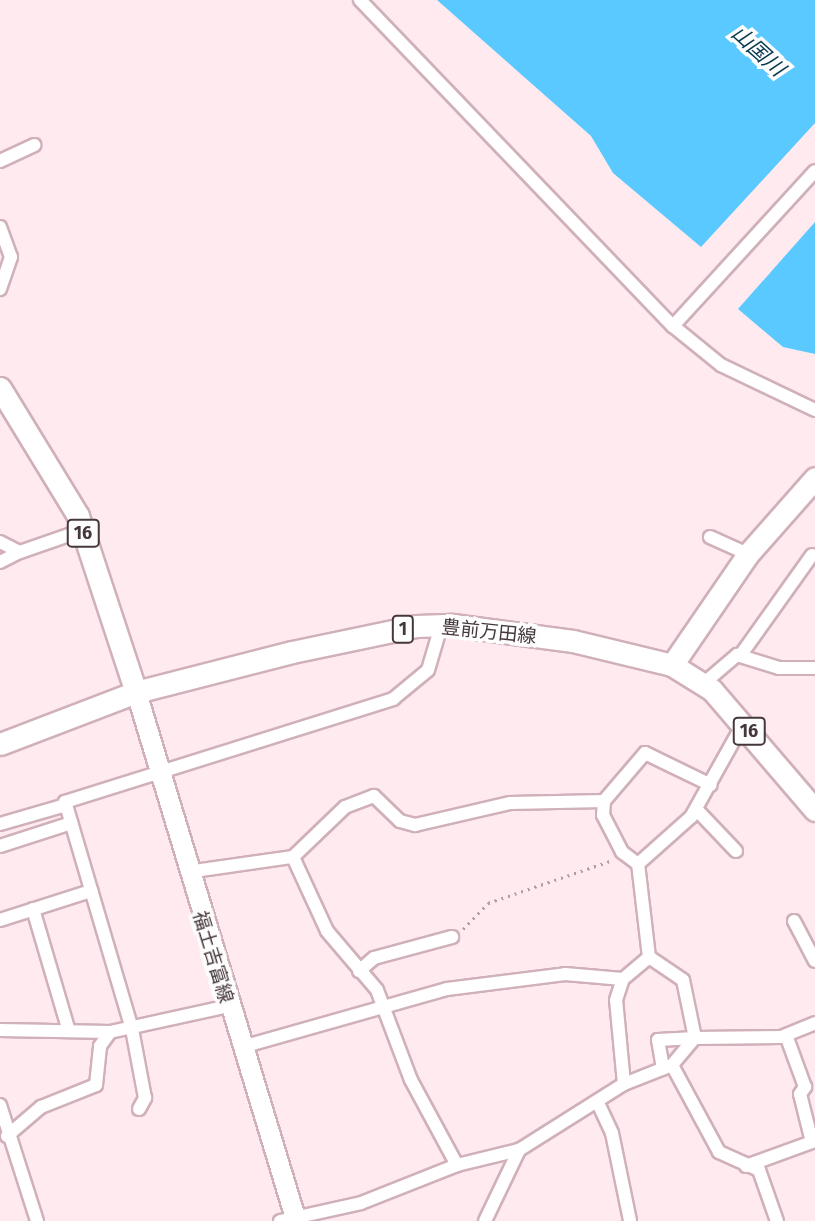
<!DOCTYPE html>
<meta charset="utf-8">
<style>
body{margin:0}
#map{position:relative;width:815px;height:1221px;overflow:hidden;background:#feeaef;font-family:"Fira Sans","Noto Sans JP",sans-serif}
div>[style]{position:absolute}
.water>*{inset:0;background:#5ac9ff}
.path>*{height:2.5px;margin-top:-1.25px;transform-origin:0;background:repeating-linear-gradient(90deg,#ae9da1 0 2px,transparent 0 7px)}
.roads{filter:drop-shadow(2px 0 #d0b0b9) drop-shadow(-2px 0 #d0b0b9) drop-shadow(0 2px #d0b0b9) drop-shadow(0 -2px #d0b0b9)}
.street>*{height:12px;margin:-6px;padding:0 6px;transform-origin:6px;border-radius:6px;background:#fff}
.secondary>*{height:19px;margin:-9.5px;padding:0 9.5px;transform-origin:9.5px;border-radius:9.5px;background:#fff}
.primary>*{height:21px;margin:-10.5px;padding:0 10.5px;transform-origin:10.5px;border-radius:10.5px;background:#fff}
span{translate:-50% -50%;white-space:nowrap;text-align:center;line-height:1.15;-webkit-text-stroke:7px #fdfdfd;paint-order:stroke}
.shield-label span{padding:2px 5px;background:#fdfdfd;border:2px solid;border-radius:5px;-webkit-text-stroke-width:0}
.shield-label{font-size:18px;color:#45383b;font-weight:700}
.street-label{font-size:19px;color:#45383b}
.water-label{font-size:21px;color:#073a4f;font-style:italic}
</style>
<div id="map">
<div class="water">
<i style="clip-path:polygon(437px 0,815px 0,815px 123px,701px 247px,613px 173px,591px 136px)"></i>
<i style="clip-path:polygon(815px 222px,815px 354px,783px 347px,738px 309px)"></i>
</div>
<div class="path">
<i style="left:463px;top:929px;width:36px;rotate:-46deg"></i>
<i style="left:488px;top:903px;width:132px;rotate:-19deg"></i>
</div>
<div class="roads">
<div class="street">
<i style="left:360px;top:0;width:452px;rotate:46.2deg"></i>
<i style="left:673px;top:326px;width:62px;rotate:39.1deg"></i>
<i style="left:721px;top:365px;width:104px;rotate:25.6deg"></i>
<i style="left:0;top:161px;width:38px;rotate:-25deg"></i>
<i style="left:0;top:227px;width:32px;rotate:70deg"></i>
<i style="left:11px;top:257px;width:34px;rotate:109deg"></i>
<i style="left:673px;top:326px;width:210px;rotate:-47.5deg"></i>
<i style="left:710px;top:537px;width:42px;rotate:24.1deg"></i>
<i style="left:0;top:542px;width:22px;rotate:27deg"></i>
<i style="left:20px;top:552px;width:67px;rotate:-19.2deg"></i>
<i style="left:0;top:562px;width:22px;rotate:-27deg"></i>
<i style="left:740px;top:656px;width:124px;rotate:-54.5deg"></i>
<i style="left:703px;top:684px;width:45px;rotate:-40.5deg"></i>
<i style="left:737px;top:655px;width:44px;rotate:17.2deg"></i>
<i style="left:779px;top:668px;width:36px"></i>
<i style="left:604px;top:801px;width:14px;rotate:94deg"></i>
<i style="left:603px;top:815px;width:42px;rotate:62.8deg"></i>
<i style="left:622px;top:852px;width:20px;rotate:37deg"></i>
<i style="left:696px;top:809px;width:58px;rotate:46.4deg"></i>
<i style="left:0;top:824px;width:69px;rotate:-16.1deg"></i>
<i style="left:0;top:846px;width:75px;rotate:-17.9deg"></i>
<i style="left:293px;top:857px;width:81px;rotate:65.3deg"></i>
<i style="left:327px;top:931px;width:77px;rotate:49.7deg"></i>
<i style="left:377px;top:990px;width:96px;rotate:69.3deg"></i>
<i style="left:411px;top:1080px;width:97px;rotate:61.6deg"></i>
<i style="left:187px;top:872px;width:107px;rotate:-8.1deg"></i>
<i style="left:293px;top:857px;width:72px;rotate:-43.9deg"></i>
<i style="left:345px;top:807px;width:31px;rotate:-21deg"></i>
<i style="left:374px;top:796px;width:36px;rotate:44deg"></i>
<i style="left:400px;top:821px;width:16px;rotate:15deg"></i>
<i style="left:415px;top:825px;width:98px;rotate:-13deg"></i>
<i style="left:510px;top:803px;width:94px;rotate:-1.2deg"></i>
<i style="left:604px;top:801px;width:63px;rotate:-49.5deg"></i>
<i style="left:645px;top:753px;width:73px;rotate:25.9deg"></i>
<i style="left:33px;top:909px;width:127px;rotate:73.6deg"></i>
<i style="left:0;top:920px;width:96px;rotate:-17.7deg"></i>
<i style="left:794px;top:921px;width:45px;rotate:62.3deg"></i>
<i style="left:649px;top:957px;width:41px;rotate:34.1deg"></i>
<i style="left:683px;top:980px;width:59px;rotate:78.3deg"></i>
<i style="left:695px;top:1038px;width:37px;rotate:177deg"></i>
<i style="left:658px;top:1040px;width:29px;rotate:80deg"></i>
<i style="left:359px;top:971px;width:20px;rotate:-41deg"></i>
<i style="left:374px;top:958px;width:81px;rotate:-15.1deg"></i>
<i style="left:0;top:1030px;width:110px;rotate:1deg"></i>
<i style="left:110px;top:1032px;width:121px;rotate:-12.4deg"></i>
<i style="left:242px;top:1047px;width:213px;rotate:-15.8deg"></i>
<i style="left:447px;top:989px;width:119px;rotate:-7.2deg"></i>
<i style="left:565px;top:974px;width:58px;rotate:4.9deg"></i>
<i style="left:672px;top:1065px;width:99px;rotate:61.6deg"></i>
<i style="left:719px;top:1152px;width:44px;rotate:24.2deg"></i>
<i style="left:759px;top:1170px;width:54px;rotate:70.6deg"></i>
<i style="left:624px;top:1084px;width:84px;rotate:-95.4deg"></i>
<i style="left:616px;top:1000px;width:22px;rotate:-72deg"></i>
<i style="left:623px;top:979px;width:34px;rotate:-40deg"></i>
<i style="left:649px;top:957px;width:94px;rotate:-96.7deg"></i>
<i style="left:638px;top:864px;width:71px;rotate:-41.6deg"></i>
<i style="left:691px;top:817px;width:107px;rotate:-60.8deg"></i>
<i style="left:598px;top:1103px;width:33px;rotate:65deg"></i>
<i style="left:612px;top:1133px;width:90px;rotate:78.4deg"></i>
<i style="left:0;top:1105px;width:122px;rotate:72.3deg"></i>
<i style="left:139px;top:1109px;width:13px;rotate:-61deg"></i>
<i style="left:145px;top:1098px;width:70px;rotate:-100.7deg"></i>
<i style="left:132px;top:1029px;width:237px;rotate:-106.4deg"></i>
<i style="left:65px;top:802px;width:344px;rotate:-17.4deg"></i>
<i style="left:393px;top:699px;width:45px;rotate:-39.6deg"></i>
<i style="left:428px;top:670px;width:46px;rotate:-73.5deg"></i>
<i style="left:7px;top:1136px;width:45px;rotate:-40.5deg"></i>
<i style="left:41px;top:1107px;width:59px;rotate:-21.8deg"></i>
<i style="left:96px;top:1085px;width:39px;rotate:-84deg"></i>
<i style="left:100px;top:1046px;width:17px;rotate:-54deg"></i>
<i style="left:746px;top:1166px;width:70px;rotate:-20deg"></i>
<i style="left:812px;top:1142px;width:49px;rotate:-104deg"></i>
<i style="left:800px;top:1094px;width:9px;rotate:-54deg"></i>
<i style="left:805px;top:1087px;width:55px;rotate:-110.1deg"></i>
<i style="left:280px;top:1221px;width:83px;rotate:-12.5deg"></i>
<i style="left:361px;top:1203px;width:103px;rotate:-21.6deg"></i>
<i style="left:457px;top:1165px;width:64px;rotate:-13.6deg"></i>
<i style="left:519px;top:1150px;width:124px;rotate:-32.2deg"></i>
<i style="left:624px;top:1084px;width:52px;rotate:-21.6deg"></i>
<i style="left:672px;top:1065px;width:35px;rotate:-50deg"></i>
<i style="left:695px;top:1038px;width:86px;rotate:-0.7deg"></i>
<i style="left:781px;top:1037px;width:37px;rotate:-22deg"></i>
<i style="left:485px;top:1221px;width:79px;rotate:-64.4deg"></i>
</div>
<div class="secondary">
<i style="left:136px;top:692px;width:553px;rotate:73.17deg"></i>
</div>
<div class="primary">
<i style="left:0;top:388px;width:150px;rotate:58.6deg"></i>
<i style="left:78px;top:516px;width:185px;rotate:71.8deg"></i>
<i style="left:672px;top:665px;width:135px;rotate:-55.6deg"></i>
<i style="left:748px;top:554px;width:101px;rotate:-48.6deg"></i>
<i style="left:0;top:744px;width:146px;rotate:-20.9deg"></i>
<i style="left:136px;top:692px;width:161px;rotate:-14.4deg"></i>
<i style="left:292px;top:652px;width:127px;rotate:-11.8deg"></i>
<i style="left:416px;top:626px;width:37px;rotate:-2deg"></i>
<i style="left:453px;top:625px;width:121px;rotate:7.6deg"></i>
<i style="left:573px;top:641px;width:102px;rotate:13.6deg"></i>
<i style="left:672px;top:665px;width:47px;rotate:32deg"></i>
<i style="left:712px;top:690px;width:158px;rotate:49.4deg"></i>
</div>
</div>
<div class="shield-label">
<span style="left:83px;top:533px">16</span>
<span style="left:403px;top:629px">1</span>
<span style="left:749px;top:731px">16</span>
</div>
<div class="street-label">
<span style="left:489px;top:632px;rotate:6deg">豊前万田線</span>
<span style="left:213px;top:957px;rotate:73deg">福土吉富線</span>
</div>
<div class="water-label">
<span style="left:758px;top:51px;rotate:42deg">山国川</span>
</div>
</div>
